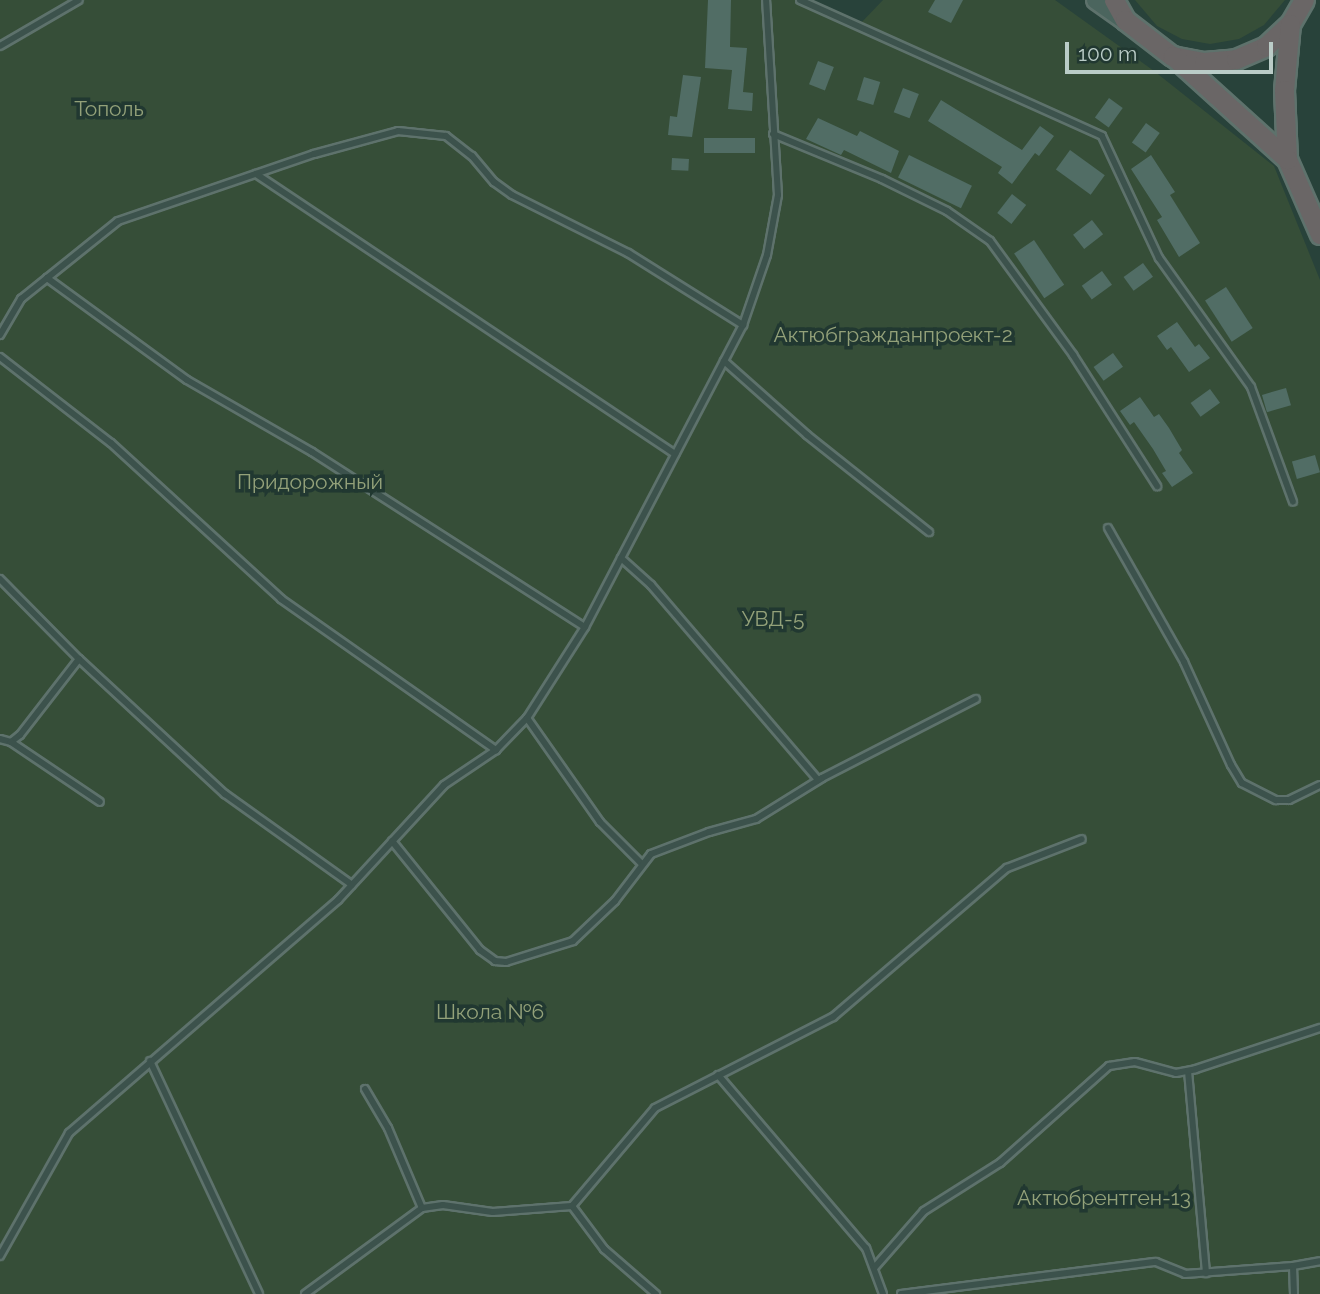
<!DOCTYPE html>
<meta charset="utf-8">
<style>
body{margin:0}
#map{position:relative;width:1320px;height:1294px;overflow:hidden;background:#28423a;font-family:Raleway,sans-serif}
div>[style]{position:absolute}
.green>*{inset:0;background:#364e38}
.building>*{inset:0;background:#516d65;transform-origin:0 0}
.roads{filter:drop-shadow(2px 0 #5e726c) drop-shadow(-2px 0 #5e726c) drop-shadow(0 2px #5e726c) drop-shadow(0 -2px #5e726c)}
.service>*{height:6px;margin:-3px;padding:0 3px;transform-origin:3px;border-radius:3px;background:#3c524c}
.secondary>*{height:18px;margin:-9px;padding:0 9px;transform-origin:9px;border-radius:9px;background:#4b655e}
.trunk>*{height:19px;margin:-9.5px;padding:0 9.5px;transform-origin:9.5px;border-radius:9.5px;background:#6a6666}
span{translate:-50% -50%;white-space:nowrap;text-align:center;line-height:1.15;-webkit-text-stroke:7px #213831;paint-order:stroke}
.park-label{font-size:21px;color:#93a179}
.scale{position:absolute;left:1065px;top:42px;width:208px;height:32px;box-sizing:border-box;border:4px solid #baccc7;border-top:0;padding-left:9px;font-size:21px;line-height:24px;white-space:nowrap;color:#baccc7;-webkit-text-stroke:5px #213831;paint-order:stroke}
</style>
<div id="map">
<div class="green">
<i style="clip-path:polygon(0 0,804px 0,858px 26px,883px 0,1055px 0,1154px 71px,1274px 166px,1320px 280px,1320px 1294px,0 1294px)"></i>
<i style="clip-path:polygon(1135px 0,1285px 0,1264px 25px,1239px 39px,1210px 44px,1182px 39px,1157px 26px)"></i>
</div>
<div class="building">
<i style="clip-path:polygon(708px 0,731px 0,730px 47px,747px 48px,743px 92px,753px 93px,752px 111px,728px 109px,732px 70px,705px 68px)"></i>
<i style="clip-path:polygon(935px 0,963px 0,951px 23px,928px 12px)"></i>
<i style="left:818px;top:61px;width:17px;height:25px;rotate:21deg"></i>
<i style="clip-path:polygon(683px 75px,701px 77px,692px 137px,668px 135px,670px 116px,677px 117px)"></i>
<i style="left:864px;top:77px;width:17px;height:24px;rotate:17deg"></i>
<i style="left:903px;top:88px;width:17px;height:26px;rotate:21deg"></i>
<i style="left:1109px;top:98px;width:17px;height:24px;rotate:36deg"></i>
<i style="clip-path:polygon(941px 100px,1022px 150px,1040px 126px,1054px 136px,1039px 156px,1035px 153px,1012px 184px,998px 173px,1002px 167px,928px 121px)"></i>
<i style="clip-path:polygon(818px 118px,857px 136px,860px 131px,899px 151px,891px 173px,844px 150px,841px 155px,806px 139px)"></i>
<i style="left:1146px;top:123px;width:17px;height:24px;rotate:36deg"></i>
<i style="left:755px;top:138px;width:15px;height:51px;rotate:90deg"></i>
<i style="left:1070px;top:150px;width:43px;height:24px;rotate:36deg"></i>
<i style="left:909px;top:155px;width:70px;height:25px;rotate:26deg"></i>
<i style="clip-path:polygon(1151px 155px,1175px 192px,1170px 195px,1200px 243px,1179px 257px,1157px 220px,1162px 217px,1131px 169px)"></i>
<i style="left:672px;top:158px;width:17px;height:12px;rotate:3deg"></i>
<i style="left:1012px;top:194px;width:18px;height:24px;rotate:38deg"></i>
<i style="left:1092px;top:220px;width:18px;height:24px;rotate:52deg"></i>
<i style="left:1034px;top:240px;width:54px;height:24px;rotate:56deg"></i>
<i style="left:1143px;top:263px;width:17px;height:24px;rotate:54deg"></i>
<i style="left:1102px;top:271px;width:17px;height:25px;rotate:54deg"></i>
<i style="left:1226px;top:287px;width:49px;height:25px;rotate:57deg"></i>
<i style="clip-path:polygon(1177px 322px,1195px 347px,1199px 344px,1210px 358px,1189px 372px,1171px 347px,1167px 350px,1157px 336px)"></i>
<i style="left:1113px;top:353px;width:17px;height:24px;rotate:54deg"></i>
<i style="left:1286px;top:388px;width:18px;height:25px;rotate:74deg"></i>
<i style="left:1210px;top:389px;width:17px;height:24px;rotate:54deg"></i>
<i style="clip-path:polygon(1140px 397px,1154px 417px,1159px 414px,1169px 428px,1182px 450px,1179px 453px,1193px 473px,1172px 487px,1162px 473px,1166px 471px,1153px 449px,1134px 422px,1130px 425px,1120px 411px)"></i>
<i style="left:1315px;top:455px;width:18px;height:24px;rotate:74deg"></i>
</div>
<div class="roads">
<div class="service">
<i style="left:800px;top:0;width:331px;rotate:24.2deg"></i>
<i style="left:1102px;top:136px;width:135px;rotate:65deg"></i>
<i style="left:1159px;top:258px;width:158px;rotate:54.5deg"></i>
<i style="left:1251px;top:387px;width:122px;rotate:69.9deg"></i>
<i style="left:0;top:46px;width:91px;rotate:-30.2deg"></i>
<i style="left:773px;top:134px;width:118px;rotate:22.4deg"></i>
<i style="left:882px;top:179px;width:72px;rotate:26.2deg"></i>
<i style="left:947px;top:211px;width:52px;rotate:34.9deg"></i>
<i style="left:990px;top:241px;width:141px;rotate:53.9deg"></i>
<i style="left:1073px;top:355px;width:156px;rotate:57.3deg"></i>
<i style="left:256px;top:174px;width:504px;rotate:33.75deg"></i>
<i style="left:47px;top:278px;width:173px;rotate:36.1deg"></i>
<i style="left:187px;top:380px;width:144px;rotate:29.9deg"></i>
<i style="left:312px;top:452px;width:324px;rotate:32.7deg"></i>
<i style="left:0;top:335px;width:42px;rotate:-59.7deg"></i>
<i style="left:21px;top:299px;width:124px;rotate:-38.8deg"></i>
<i style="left:118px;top:221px;width:207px;rotate:-18.9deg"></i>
<i style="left:314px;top:154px;width:87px;rotate:-15.3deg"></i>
<i style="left:398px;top:131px;width:48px;rotate:5.9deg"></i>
<i style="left:446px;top:136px;width:33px;rotate:38deg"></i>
<i style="left:472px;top:156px;width:34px;rotate:50deg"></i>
<i style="left:494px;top:182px;width:22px;rotate:36deg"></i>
<i style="left:512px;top:195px;width:130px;rotate:26.6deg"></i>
<i style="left:628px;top:253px;width:136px;rotate:32.1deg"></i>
<i style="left:0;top:357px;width:140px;rotate:37.8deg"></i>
<i style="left:111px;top:443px;width:231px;rotate:42.5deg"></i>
<i style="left:281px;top:599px;width:263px;rotate:35.1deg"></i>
<i style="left:724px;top:361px;width:111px;rotate:41.7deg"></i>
<i style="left:807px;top:435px;width:156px;rotate:38.5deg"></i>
<i style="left:1108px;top:528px;width:154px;rotate:60.4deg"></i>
<i style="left:1184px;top:662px;width:113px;rotate:65.5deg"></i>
<i style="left:1231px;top:765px;width:21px;rotate:59deg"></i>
<i style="left:1242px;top:783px;width:38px;rotate:27deg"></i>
<i style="left:1276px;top:800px;width:13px"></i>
<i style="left:1289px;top:800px;width:34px;rotate:-26deg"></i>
<i style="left:621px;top:558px;width:40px;rotate:42deg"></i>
<i style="left:651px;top:585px;width:257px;rotate:49.4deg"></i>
<i style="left:0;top:579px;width:112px;rotate:45.4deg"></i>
<i style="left:79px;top:659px;width:199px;rotate:42.8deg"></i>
<i style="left:225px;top:794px;width:156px;rotate:35.6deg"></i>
<i style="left:527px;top:718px;width:127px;rotate:54.9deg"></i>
<i style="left:600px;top:822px;width:58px;rotate:45deg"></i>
<i style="left:0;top:739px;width:11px;rotate:15deg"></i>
<i style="left:11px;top:742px;width:11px;rotate:-38deg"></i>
<i style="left:20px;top:735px;width:96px;rotate:-52.2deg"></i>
<i style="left:11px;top:742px;width:107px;rotate:34deg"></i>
<i style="left:392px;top:841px;width:140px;rotate:51.1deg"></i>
<i style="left:480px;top:950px;width:19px;rotate:36deg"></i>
<i style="left:495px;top:961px;width:11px;rotate:5deg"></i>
<i style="left:506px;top:962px;width:70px;rotate:-17.4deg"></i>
<i style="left:573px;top:941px;width:58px;rotate:-43.6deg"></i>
<i style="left:615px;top:901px;width:59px;rotate:-52.5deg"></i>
<i style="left:651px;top:854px;width:62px;rotate:-20.8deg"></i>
<i style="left:709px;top:832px;width:49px;rotate:-15.5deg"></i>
<i style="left:756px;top:819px;width:78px;rotate:-31.8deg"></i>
<i style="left:822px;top:778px;width:173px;rotate:-27.2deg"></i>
<i style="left:150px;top:1061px;width:257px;rotate:64.9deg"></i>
<i style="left:1188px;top:1071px;width:203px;rotate:84.9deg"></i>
<i style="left:718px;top:1075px;width:228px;rotate:49.5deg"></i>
<i style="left:866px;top:1248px;width:49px;rotate:69.7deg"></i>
<i style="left:365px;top:1089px;width:45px;rotate:59.5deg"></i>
<i style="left:388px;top:1128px;width:87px;rotate:67deg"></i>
<i style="left:572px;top:1206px;width:54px;rotate:53.3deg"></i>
<i style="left:604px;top:1249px;width:69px;rotate:40.9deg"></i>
<i style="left:0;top:1256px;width:141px;rotate:-60.7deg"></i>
<i style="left:69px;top:1133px;width:356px;rotate:-40.9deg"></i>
<i style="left:338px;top:900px;width:156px;rotate:-47.3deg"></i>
<i style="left:444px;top:785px;width:63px;rotate:-33.9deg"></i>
<i style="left:496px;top:750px;width:45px;rotate:-45.9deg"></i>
<i style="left:527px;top:718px;width:108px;rotate:-57.5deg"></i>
<i style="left:585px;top:627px;width:341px;rotate:-62.4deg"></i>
<i style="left:743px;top:325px;width:74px;rotate:-71.1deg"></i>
<i style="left:767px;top:255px;width:61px;rotate:-79.6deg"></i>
<i style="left:778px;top:195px;width:195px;rotate:-93.5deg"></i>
<i style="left:1293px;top:1266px;width:28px;rotate:88deg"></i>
<i style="left:875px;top:1267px;width:74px;rotate:-48.8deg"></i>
<i style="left:924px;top:1211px;width:90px;rotate:-32.3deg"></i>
<i style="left:1000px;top:1163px;width:146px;rotate:-41.7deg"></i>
<i style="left:1109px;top:1066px;width:26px;rotate:-9deg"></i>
<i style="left:1135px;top:1062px;width:42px;rotate:15deg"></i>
<i style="left:1176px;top:1073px;width:20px;rotate:-11deg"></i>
<i style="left:1196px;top:1069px;width:131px;rotate:-18.3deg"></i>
<i style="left:305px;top:1294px;width:145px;rotate:-36.3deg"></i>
<i style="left:422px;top:1208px;width:21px;rotate:-8deg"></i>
<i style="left:443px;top:1205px;width:50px;rotate:8deg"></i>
<i style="left:493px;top:1212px;width:79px;rotate:-4.3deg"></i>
<i style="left:572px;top:1206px;width:128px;rotate:-49.7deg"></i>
<i style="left:655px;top:1108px;width:200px;rotate:-27.1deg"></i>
<i style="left:833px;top:1017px;width:229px;rotate:-40.6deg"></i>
<i style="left:1007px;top:868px;width:80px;rotate:-21.1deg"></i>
<i style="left:901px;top:1294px;width:257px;rotate:-7.2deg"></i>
<i style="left:1156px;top:1262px;width:31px;rotate:22deg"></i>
<i style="left:1185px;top:1274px;width:108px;rotate:-4.2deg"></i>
<i style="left:1293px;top:1266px;width:27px;rotate:-10deg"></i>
</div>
<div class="secondary">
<i style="left:1096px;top:0;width:35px;rotate:35deg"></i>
</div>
<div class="trunk">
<i style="left:1114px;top:0;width:23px;rotate:61deg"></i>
<i style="left:1125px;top:20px;width:59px;rotate:37.5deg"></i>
<i style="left:1172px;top:56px;width:33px;rotate:11deg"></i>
<i style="left:1204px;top:62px;width:32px;rotate:-5deg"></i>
<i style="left:1236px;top:59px;width:33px;rotate:-23deg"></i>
<i style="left:1266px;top:46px;width:33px;rotate:-43deg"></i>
<i style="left:1290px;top:24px;width:28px;rotate:-60deg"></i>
<i style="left:1290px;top:24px;width:66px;rotate:95.2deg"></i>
<i style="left:1284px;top:90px;width:69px;rotate:87.5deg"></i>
<i style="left:1287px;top:159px;width:82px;rotate:66.3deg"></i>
<i style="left:1173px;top:56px;width:154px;rotate:42.1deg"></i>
</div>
</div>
<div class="park-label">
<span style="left:109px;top:109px">Тополь</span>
<span style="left:893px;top:335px">Актюбгражданпроект-2</span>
<span style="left:310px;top:482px">Придорожный</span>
<span style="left:773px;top:619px">УВД-5</span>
<span style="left:490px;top:1012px">Школа №6</span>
<span style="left:1104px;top:1198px">Актюбрентген-13</span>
</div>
<div class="scale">100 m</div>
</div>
